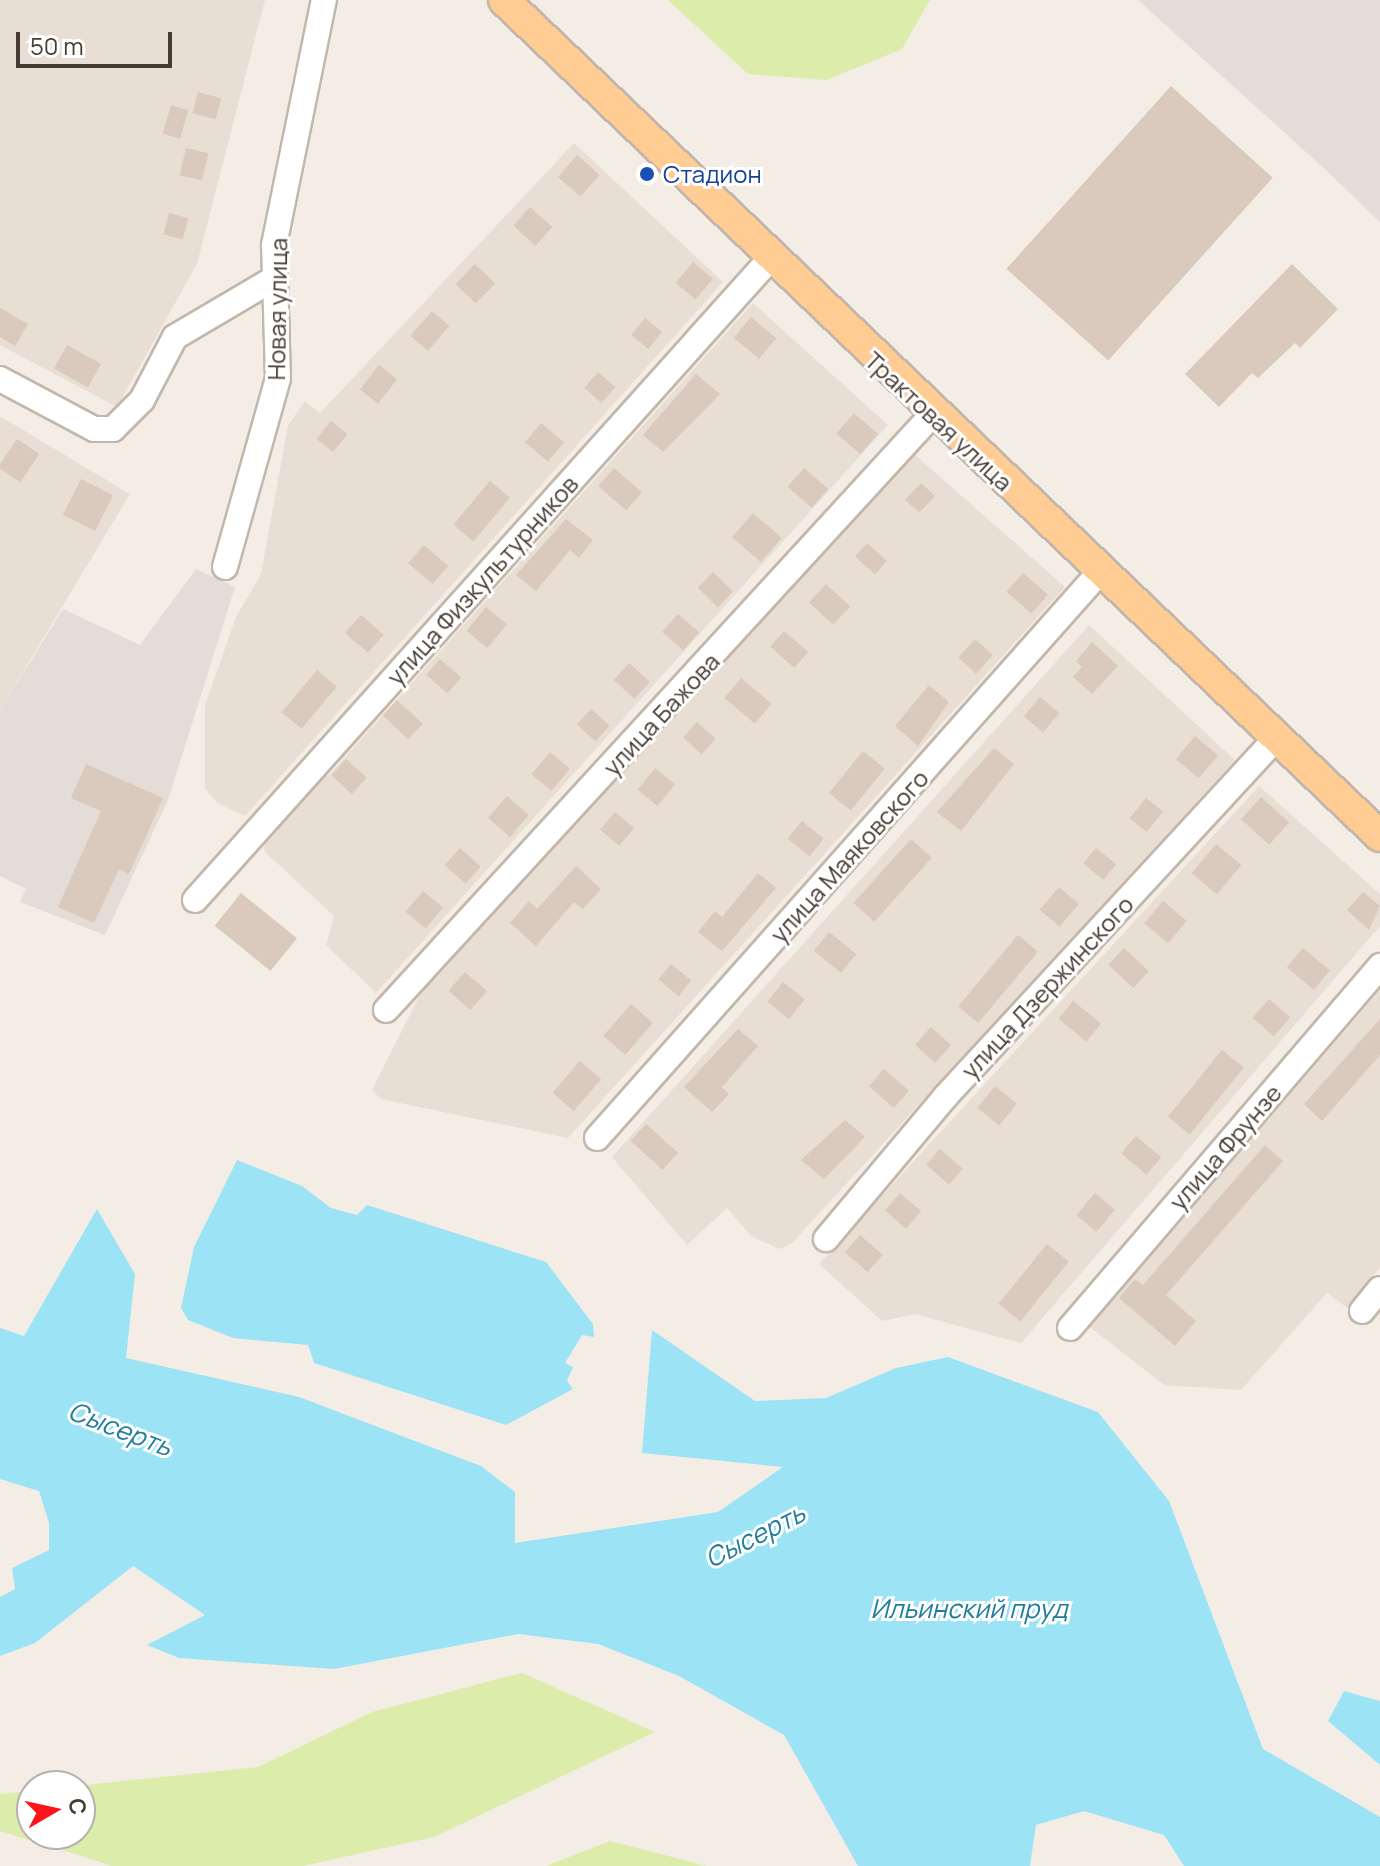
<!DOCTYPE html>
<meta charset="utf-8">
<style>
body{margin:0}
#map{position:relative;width:1380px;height:1866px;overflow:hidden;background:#f4ede6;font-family:Manrope,sans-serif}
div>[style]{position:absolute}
.residential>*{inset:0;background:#e9ded3}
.industrial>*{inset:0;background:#e3dcd7}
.green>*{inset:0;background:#dbecab}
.water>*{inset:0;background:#9de3f6}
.building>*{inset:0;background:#dac9bd;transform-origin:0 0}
.roads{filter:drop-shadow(2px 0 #c3b6aa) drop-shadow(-2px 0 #c3b6aa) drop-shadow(0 2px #c3b6aa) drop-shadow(0 -2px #c3b6aa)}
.minor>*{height:24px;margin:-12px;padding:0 12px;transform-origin:12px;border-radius:12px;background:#fff}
.major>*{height:30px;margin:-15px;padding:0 15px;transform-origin:15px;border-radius:15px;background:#ffcc94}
.dots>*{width:22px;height:22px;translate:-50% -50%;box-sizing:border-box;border:4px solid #fff;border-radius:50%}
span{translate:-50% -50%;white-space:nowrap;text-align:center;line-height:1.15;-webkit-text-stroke:6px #fff;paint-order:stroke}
.transit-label{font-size:24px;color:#164399}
.left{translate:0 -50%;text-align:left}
.street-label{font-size:24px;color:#473c34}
.water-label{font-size:26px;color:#207e9a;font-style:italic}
.north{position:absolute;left:16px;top:1770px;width:80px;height:80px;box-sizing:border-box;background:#fff;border:2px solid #b5b1ae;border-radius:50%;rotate:81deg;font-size:22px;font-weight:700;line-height:32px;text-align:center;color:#473c34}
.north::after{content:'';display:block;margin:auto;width:28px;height:36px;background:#ff121b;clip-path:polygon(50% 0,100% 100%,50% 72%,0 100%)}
.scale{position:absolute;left:16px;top:32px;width:156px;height:36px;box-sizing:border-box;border:4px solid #473c34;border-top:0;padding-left:10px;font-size:24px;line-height:28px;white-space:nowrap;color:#473c34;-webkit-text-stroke:6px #fff;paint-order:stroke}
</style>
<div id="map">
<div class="residential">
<i style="clip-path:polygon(0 0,265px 0,197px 264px,117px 407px,0 345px)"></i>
<i style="clip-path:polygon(574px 143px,723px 282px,245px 816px,217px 803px,205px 788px,205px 705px,236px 617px,261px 574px,288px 425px,305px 401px,320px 413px)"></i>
<i style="clip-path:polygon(753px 303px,888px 425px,376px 993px,326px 945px,334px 916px,264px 851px,267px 829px,309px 782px,329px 775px)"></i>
<i style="clip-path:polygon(0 416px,130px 494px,0 710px)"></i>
<i style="clip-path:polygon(914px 454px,1065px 587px,568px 1138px,381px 1099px,372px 1090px,422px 991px)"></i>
<i style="clip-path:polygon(1089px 625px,1235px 760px,791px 1244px,779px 1249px,751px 1236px,727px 1208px,687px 1245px,612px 1157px)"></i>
<i style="clip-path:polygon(1259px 786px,1380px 894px,1380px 926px,1021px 1343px,915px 1314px,882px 1321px,819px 1264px)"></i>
<i style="clip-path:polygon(1380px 990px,1380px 1267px,1347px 1308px,1327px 1293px,1241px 1390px,1164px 1385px,1090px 1327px)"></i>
</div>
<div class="industrial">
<i style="clip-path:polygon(1138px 0,1380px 0,1380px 222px,1327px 171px)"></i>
<i style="clip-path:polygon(196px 569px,235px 587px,168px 800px,105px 935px,20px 902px,26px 889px,0 876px,0 710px,63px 609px,140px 645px)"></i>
</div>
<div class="green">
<i style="clip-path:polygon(668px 0,930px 0,902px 49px,827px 80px,748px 74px)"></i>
<i style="clip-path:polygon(522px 1673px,655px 1732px,434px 1837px,303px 1866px,113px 1866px,0 1831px,0 1794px,32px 1791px,32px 1834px,80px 1834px,75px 1786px,258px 1767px,372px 1712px)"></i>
<i style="clip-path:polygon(610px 1841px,707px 1866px,546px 1866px)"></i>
</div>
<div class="water">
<i style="clip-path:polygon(237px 1160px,302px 1186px,331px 1208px,357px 1215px,367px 1205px,546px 1262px,593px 1324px,594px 1337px,582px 1335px,565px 1363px,573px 1367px,567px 1381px,573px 1389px,506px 1425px,314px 1363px,308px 1345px,233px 1338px,188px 1320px,181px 1308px,194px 1247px)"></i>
<i style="clip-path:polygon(97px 1209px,135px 1274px,126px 1358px,299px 1397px,481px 1466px,515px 1492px,515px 1543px,718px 1512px,783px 1467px,642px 1453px,652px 1330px,755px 1401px,826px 1398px,896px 1368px,948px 1357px,1098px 1412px,1169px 1501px,1263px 1749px,1380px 1817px,1380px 1866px,1184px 1866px,1164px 1835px,1084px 1811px,1036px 1825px,1030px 1866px,858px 1866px,784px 1735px,679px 1676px,598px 1644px,518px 1634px,334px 1669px,179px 1658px,147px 1645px,205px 1615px,133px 1566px,35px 1643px,0 1656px,0 1597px,15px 1589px,12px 1568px,49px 1550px,49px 1523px,39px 1491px,0 1479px,0 1328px,24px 1336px)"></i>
<i style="clip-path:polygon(1344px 1691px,1380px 1701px,1380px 1765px,1328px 1721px)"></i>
</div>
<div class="building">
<i style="left:1171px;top:86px;width:137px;height:246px;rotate:42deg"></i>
<i style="left:198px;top:92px;width:24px;height:22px;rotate:15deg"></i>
<i style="left:171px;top:105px;width:18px;height:30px;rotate:16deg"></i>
<i style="left:186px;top:148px;width:23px;height:28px;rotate:13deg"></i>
<i style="left:577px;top:155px;width:30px;height:29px;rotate:41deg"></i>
<i style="left:530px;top:207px;width:30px;height:25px;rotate:42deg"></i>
<i style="left:169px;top:213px;width:20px;height:22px;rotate:15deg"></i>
<i style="left:693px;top:262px;width:26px;height:27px;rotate:40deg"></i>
<i style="left:475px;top:264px;width:28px;height:28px;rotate:44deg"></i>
<i style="clip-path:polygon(1292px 264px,1338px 309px,1300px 348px,1295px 343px,1258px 378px,1252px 373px,1219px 407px,1185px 374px)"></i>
<i style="clip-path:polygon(0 308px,28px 324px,15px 346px,0 337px)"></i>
<i style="left:432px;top:311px;width:23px;height:33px;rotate:41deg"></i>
<i style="left:751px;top:317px;width:33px;height:27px;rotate:40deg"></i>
<i style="left:645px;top:318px;width:22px;height:22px;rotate:39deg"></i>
<i style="left:67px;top:345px;width:39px;height:27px;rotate:29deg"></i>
<i style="left:379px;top:365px;width:23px;height:31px;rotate:38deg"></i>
<i style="left:598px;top:372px;width:23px;height:21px;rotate:41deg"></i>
<i style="clip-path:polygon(696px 374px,720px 394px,663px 452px,643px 435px)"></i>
<i style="left:854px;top:413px;width:32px;height:27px;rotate:41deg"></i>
<i style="left:331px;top:421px;width:21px;height:23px;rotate:39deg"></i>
<i style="left:541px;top:423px;width:30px;height:25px;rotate:40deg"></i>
<i style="left:17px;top:439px;width:27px;height:34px;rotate:34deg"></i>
<i style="left:614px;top:468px;width:37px;height:24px;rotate:41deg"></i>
<i style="left:804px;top:468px;width:32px;height:25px;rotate:41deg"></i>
<i style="left:81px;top:479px;width:36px;height:40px;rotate:27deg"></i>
<i style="left:490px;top:481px;width:26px;height:57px;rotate:40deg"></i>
<i style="left:921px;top:483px;width:19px;height:23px;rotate:43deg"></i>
<i style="left:753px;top:513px;width:38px;height:32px;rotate:41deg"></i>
<i style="clip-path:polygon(566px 519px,593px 540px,579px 558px,570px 550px,536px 591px,516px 575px)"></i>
<i style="left:867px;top:543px;width:27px;height:18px;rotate:42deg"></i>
<i style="left:424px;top:545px;width:32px;height:24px;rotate:41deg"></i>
<i style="left:713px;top:572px;width:28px;height:22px;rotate:44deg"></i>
<i style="left:1023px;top:573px;width:33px;height:25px;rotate:41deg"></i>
<i style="left:826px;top:584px;width:33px;height:25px;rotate:43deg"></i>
<i style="left:486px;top:607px;width:27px;height:31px;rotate:39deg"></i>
<i style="left:678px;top:614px;width:28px;height:24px;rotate:41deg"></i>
<i style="left:361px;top:615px;width:30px;height:24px;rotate:41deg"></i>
<i style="left:784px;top:631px;width:32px;height:21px;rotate:41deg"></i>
<i style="left:975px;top:639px;width:24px;height:25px;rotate:42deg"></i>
<i style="clip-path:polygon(1092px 642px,1118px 666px,1092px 694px,1073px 677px,1082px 667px,1076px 661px)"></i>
<i style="left:440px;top:659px;width:28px;height:21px;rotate:41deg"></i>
<i style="left:629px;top:663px;width:28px;height:23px;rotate:42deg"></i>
<i style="left:317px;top:670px;width:26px;height:55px;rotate:40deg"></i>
<i style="left:741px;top:678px;width:40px;height:26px;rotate:40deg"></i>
<i style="clip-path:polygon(929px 685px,949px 702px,918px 746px,895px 726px)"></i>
<i style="left:1040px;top:697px;width:25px;height:25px;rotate:40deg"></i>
<i style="left:397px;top:700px;width:35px;height:21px;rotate:43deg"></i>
<i style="left:591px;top:709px;width:25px;height:21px;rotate:42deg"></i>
<i style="left:697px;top:722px;width:25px;height:21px;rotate:42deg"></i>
<i style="left:1195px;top:736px;width:30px;height:30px;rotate:40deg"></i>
<i style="clip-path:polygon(994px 748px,1014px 764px,961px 831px,937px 812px)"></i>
<i style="left:863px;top:751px;width:28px;height:54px;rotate:39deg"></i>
<i style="left:550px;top:752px;width:26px;height:29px;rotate:40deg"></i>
<i style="left:346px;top:759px;width:28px;height:22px;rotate:42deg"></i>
<i style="clip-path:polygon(86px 764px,163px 798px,129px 874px,119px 869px,94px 923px,58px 907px,101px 811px,71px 798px)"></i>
<i style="left:655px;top:768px;width:26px;height:28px;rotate:39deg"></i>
<i style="left:507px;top:796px;width:29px;height:29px;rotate:41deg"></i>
<i style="left:1261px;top:797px;width:38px;height:30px;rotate:42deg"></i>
<i style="left:1146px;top:798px;width:22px;height:26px;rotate:39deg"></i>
<i style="left:615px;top:812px;width:25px;height:23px;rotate:40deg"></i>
<i style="left:802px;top:821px;width:28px;height:23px;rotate:39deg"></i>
<i style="left:911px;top:839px;width:28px;height:86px;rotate:42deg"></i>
<i style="left:1216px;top:844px;width:33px;height:38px;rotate:40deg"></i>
<i style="left:460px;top:848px;width:28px;height:23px;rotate:42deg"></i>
<i style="left:1096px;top:848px;width:26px;height:20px;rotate:39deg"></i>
<i style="clip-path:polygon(576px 866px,601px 889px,583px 909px,574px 902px,536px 946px,510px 923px,529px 901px,537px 909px)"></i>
<i style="clip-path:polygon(758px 873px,776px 888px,722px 951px,698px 932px,715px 911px,722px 917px)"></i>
<i style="left:1059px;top:887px;width:26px;height:30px;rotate:40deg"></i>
<i style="left:423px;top:891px;width:26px;height:27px;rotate:40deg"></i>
<i style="clip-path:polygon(1363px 892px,1380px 906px,1369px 930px,1347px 910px)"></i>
<i style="left:241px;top:893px;width:72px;height:42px;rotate:39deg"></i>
<i style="left:1163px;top:901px;width:31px;height:29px;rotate:40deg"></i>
<i style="left:829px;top:932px;width:35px;height:24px;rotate:39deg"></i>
<i style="left:1018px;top:935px;width:26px;height:93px;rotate:40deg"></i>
<i style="left:1124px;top:948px;width:34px;height:23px;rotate:43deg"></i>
<i style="left:1303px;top:948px;width:35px;height:25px;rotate:40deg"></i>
<i style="left:671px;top:964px;width:26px;height:20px;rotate:39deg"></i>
<i style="left:465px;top:972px;width:29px;height:25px;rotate:41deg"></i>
<i style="left:783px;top:982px;width:28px;height:25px;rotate:39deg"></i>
<i style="left:1269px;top:999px;width:28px;height:25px;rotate:41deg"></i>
<i style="left:1073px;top:1001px;width:36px;height:23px;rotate:39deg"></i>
<i style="left:631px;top:1004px;width:29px;height:42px;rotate:41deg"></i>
<i style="clip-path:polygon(1380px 1019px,1380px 1055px,1322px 1121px,1304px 1104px)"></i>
<i style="left:931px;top:1027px;width:27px;height:24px;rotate:42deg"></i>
<i style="clip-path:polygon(738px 1029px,758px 1046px,722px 1087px,729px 1094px,712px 1112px,684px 1087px)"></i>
<i style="left:1222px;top:1050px;width:28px;height:86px;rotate:39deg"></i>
<i style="left:580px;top:1061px;width:28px;height:42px;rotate:41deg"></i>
<i style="left:884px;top:1069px;width:33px;height:23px;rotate:41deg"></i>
<i style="left:995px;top:1086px;width:28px;height:28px;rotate:39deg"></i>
<i style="clip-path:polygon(845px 1120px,865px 1137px,824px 1179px,801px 1160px)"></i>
<i style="left:646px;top:1124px;width:43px;height:23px;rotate:42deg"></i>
<i style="left:1136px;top:1136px;width:33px;height:23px;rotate:40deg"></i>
<i style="clip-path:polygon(1265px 1145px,1283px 1161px,1166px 1295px,1196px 1321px,1175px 1346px,1119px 1298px,1135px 1279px,1143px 1285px)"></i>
<i style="left:940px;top:1149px;width:30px;height:21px;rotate:41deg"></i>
<i style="left:900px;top:1193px;width:28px;height:23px;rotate:41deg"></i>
<i style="left:1095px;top:1193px;width:26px;height:29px;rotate:40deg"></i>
<i style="left:860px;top:1235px;width:30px;height:23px;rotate:41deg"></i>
<i style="left:1047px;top:1244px;width:28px;height:77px;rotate:39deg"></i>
</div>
<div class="roads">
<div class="minor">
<i style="left:0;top:379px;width:106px;rotate:28deg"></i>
<i style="left:94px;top:429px;width:19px"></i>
<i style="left:113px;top:429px;width:41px;rotate:-45deg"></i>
<i style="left:142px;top:400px;width:71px;rotate:-62.4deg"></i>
<i style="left:175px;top:337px;width:116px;rotate:-30.5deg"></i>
<i style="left:225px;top:567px;width:196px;rotate:-74.3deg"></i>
<i style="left:278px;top:378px;width:133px;rotate:-91.7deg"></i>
<i style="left:274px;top:245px;width:250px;rotate:-78.5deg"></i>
<i style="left:195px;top:900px;width:860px;rotate:-48.11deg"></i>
<i style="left:386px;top:1010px;width:808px;rotate:-47.46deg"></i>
<i style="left:597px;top:1138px;width:756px;rotate:-48.38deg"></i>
<i style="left:826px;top:1239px;width:185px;rotate:-50deg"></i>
<i style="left:945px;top:1097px;width:486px;rotate:-47.3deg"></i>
<i style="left:1362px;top:1311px;width:28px;rotate:-51deg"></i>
<i style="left:1070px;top:1328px;width:477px;rotate:-49.4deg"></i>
</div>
<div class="major">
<i style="left:504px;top:0;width:1211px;rotate:43.66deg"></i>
</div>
</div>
<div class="dots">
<i style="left:647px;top:174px;background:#1a4fb4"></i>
</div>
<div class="transit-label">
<span class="left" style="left:663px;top:174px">Стадион</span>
</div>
<div class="street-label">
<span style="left:277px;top:309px;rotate:-89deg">Новая улица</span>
<span style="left:939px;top:421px;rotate:43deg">Трактовая улица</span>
<span style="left:482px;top:580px;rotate:-48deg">улица Физкультурников</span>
<span style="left:661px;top:714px;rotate:-47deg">улица Бажова</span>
<span style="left:849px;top:856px;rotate:-48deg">улица Маяковского</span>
<span style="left:1047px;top:987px;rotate:-47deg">улица Дзержинского</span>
<span style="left:1225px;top:1147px;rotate:-49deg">улица Фрунзе</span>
</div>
<div class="water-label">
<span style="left:120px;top:1429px;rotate:21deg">Сысерть</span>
<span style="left:755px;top:1536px;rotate:-27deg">Сысерть</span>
<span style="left:969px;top:1609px">Ильинский пруд</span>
</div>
<div class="north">С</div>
<div class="scale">50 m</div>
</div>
